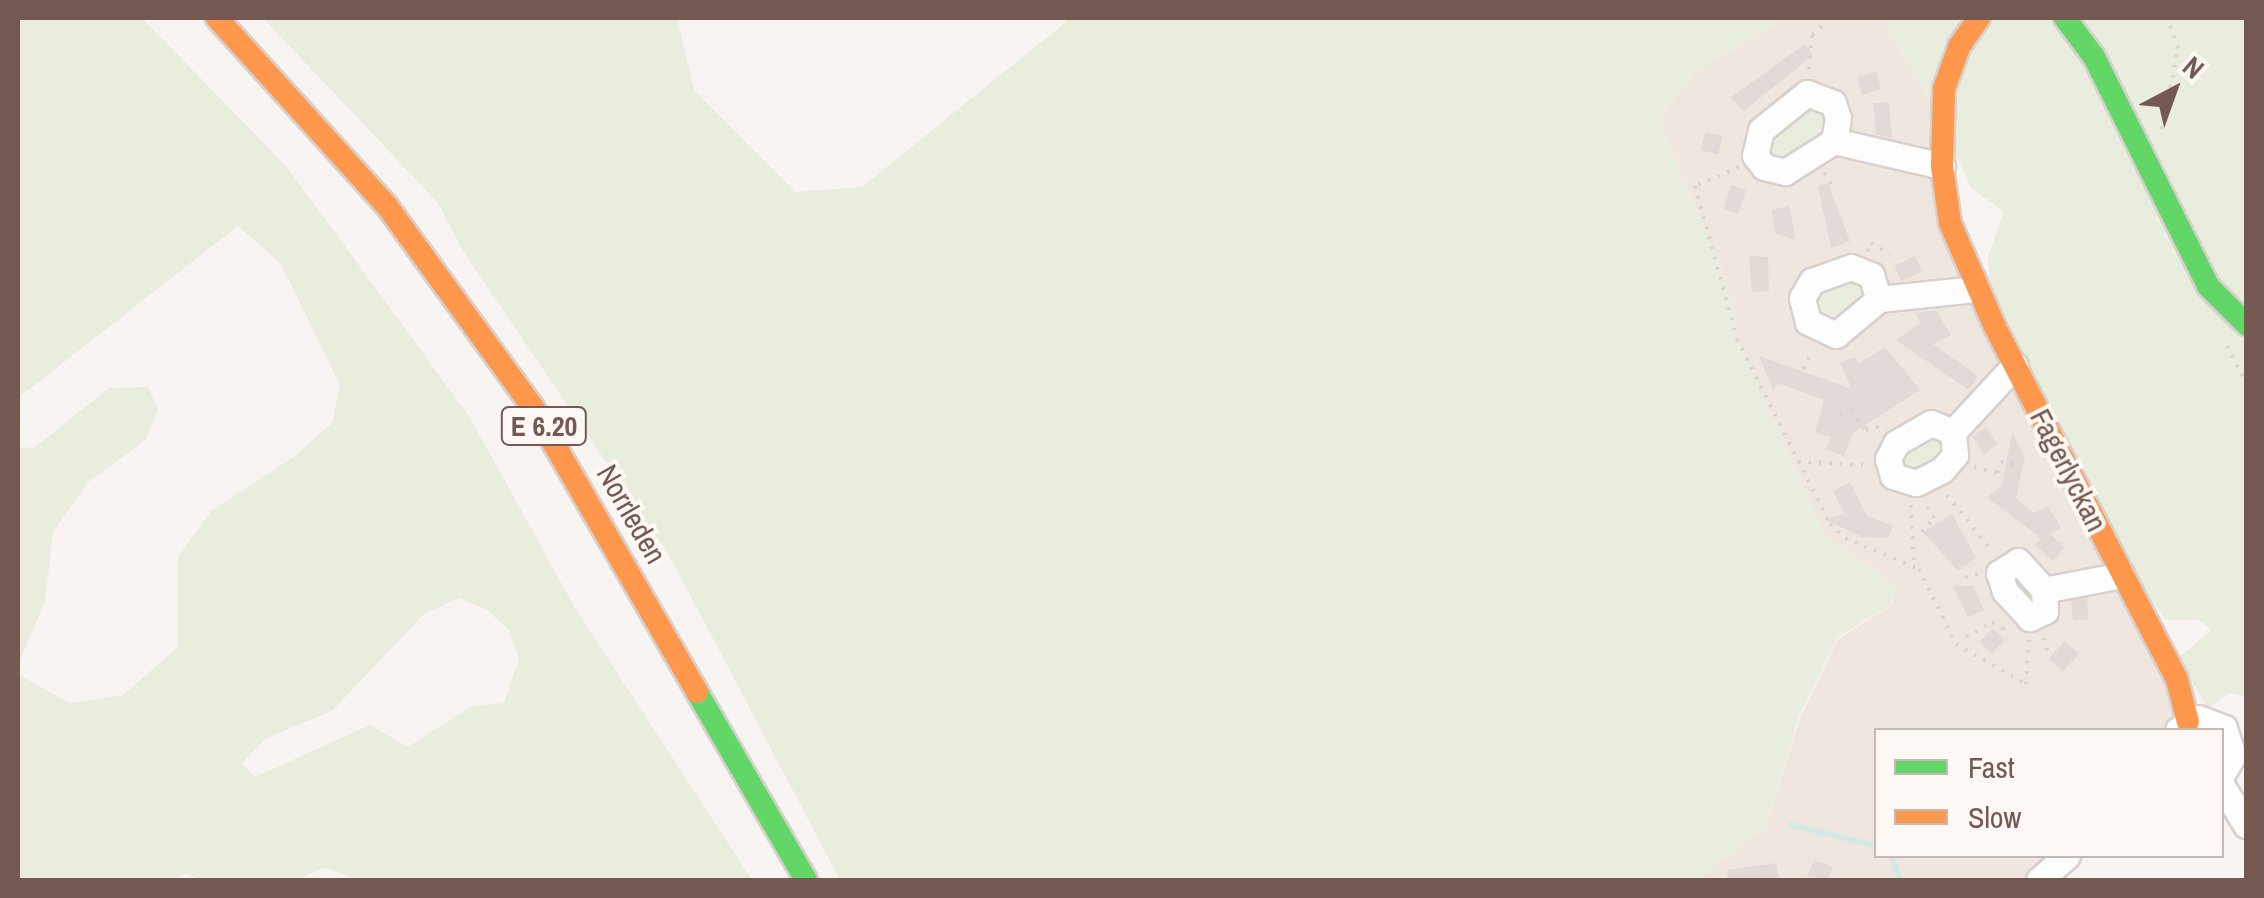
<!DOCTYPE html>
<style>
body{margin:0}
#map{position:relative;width:2264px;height:898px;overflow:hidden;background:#f8f4f1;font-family:"Archivo Narrow",sans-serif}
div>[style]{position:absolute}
.residential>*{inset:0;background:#f0e6e0}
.green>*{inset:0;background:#e9eddd;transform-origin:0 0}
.stream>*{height:6px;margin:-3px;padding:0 3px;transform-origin:3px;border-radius:3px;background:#d4e8e6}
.building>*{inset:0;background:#e2dad6;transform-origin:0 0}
.path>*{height:4px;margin-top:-2px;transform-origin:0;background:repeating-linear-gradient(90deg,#dad2d0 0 2.5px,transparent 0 10.5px)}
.roads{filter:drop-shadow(2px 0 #d7d0cd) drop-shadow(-2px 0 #d7d0cd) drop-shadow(0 2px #d7d0cd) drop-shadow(0 -2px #d7d0cd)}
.street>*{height:25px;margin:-12.5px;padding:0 12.5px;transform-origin:12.5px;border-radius:12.5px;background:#fefdfd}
.fast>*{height:22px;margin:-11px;padding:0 11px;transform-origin:11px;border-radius:11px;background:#63d668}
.slow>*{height:22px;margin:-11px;padding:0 11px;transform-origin:11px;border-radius:11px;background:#ff974d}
span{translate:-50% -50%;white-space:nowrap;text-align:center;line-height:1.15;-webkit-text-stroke:8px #fef8f4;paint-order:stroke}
.shield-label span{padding:2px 8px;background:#fef8f4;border:2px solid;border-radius:8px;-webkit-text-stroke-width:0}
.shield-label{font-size:28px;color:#755852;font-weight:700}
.street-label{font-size:30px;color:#755852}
.frame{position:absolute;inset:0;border:20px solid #755852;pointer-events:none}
.legend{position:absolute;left:1874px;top:728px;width:350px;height:130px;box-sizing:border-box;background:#fef8f4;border:2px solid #c7b8b3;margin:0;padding:12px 18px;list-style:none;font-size:30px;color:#755852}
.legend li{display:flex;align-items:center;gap:20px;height:50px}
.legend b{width:50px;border:2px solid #c7b8b3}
.north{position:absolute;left:2124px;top:40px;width:100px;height:100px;-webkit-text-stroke:8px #fef8f4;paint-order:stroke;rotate:41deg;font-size:28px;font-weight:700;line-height:40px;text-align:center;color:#755852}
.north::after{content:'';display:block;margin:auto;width:35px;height:45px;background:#755852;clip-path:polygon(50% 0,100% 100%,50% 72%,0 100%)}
</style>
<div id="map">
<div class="residential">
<i style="clip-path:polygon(1788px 18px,1881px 18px,1932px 103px,1943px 232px,2176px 696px,2168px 730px,1876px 730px,1876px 856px,2057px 856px,2026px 880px,1697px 880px,1766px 827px,1800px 718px,1838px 639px,1892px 605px,1896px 586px,1825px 536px,1740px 343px,1722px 269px,1658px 120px,1696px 71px)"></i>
</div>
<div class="green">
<i style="clip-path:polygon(evenodd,18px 18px,142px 18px,287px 167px,469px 416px,575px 608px,752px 880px,363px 880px,323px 868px,296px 880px,205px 880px,185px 874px,173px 880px,18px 880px,18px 674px,69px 703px,123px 695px,178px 647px,178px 557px,211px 511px,295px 456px,332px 423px,340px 385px,281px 264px,238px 226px,18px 398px,18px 18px,459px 598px,486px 609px,509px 630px,519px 658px,504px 703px,472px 706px,408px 747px,370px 725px,255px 777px,242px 763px,265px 739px,332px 711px,424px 614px,459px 598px)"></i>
<i style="clip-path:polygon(263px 18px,677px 18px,694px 90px,795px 192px,862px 187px,1071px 18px,1788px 18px,1696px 71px,1658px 120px,1722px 269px,1740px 343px,1825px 535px,1896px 586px,1891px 605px,1838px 637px,1800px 714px,1766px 827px,1697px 880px,840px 880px,669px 555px,463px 251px,438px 203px)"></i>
<i style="clip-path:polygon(1881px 18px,2246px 18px,2246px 697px,2230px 693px,2208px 708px,2177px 659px,2211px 630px,2199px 620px,2167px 620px,2142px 590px,1990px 285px,1988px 256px,2004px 212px,1971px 188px,1932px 103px)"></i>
<i style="clip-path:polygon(1797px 101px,1825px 103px,1825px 143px,1772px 167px,1764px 137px)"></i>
<i style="clip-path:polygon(1841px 272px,1871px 287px,1835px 332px,1805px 302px)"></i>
<i style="clip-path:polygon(148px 387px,158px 409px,146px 440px,88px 482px,53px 532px,45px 602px,18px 665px,18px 447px,34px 448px,109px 388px)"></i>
<i style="left:1937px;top:430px;width:29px;height:49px;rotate:65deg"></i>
</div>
<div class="stream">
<i style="left:1791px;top:825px;width:88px;rotate:13.9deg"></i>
<i style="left:1891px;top:856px;width:26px;rotate:69deg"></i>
</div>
<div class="building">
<i style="clip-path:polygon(1805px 44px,1813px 55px,1744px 111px,1730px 98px)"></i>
<i style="left:1876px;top:71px;width:19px;height:20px;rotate:74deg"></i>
<i style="clip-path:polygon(1889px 102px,1892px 138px,1876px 134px,1873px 103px)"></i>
<i style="left:1705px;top:132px;width:18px;height:19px;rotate:13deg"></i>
<i style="clip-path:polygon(1828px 183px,1850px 241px,1831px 248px,1818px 186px)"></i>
<i style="left:1731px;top:185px;width:16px;height:25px;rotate:18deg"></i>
<i style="clip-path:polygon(1789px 206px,1796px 240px,1776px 234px,1771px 210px)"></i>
<i style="clip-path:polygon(1749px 256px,1768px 257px,1769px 291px,1752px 292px)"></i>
<i style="left:1915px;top:256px;width:17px;height:23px;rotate:65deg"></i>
<i style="clip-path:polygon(1936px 310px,1951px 335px,1933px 344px,1978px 376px,1969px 390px,1896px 340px,1921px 323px,1915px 313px)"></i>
<i style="clip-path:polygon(1885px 347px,1920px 390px,1853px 433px,1844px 456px,1826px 449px,1831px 437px,1815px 432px,1824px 400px,1778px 383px,1773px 390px,1759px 356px,1852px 389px,1840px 363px,1855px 357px,1858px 364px)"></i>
<i style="left:1986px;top:427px;width:21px;height:17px;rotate:55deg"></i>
<i style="clip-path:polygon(2012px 433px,2025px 456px,2016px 498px,2034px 513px,2048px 506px,2061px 528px,2050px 534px,2065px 547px,2053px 561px,2035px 545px,2041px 538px,1987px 498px,2002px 485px)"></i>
<i style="clip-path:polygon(1850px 482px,1867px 516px,1893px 526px,1888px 538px,1862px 537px,1824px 519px,1845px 514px,1833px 491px)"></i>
<i style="clip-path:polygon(1952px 514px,1976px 558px,1958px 571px,1923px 532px)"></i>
<i style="clip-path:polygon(1953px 586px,1973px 586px,1984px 610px,1968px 617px)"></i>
<i style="left:2087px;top:598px;width:21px;height:16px;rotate:85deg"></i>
<i style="left:1993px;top:628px;width:17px;height:19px;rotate:45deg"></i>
<i style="left:2065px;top:641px;width:19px;height:24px;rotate:43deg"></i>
<i style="clip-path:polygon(1814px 860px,1833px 867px,1828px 880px,1807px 876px)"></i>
<i style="clip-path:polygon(1776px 863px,1779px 880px,1728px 880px,1727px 870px)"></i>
</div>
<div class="path">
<i style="left:1809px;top:69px;width:34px;rotate:-85deg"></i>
<i style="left:1812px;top:35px;width:16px;rotate:-43deg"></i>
<i style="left:2162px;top:129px;width:83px;rotate:-78.8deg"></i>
<i style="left:2178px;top:48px;width:32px;rotate:-110deg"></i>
<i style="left:1739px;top:167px;width:48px;rotate:156.6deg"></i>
<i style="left:1695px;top:186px;width:159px;rotate:74.6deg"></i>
<i style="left:1737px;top:339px;width:207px;rotate:63.3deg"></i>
<i style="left:1830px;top:524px;width:21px;rotate:43deg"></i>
<i style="left:1845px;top:538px;width:80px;rotate:22.7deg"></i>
<i style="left:1919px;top:569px;width:84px;rotate:63.7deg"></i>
<i style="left:1956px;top:644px;width:81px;rotate:29.7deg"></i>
<i style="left:2026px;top:684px;width:46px;rotate:-86.3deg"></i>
<i style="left:1824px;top:173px;width:15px;rotate:58deg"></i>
<i style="left:1867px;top:251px;width:9px;rotate:-63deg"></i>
<i style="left:1871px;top:243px;width:22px;rotate:30deg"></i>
<i style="left:2227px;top:346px;width:42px;rotate:62.8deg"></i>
<i style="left:1803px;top:369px;width:20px;rotate:-63deg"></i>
<i style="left:1840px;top:414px;width:12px;rotate:-20deg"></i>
<i style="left:1851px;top:410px;width:25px;rotate:53deg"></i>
<i style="left:1866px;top:430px;width:16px;rotate:-15deg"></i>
<i style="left:1798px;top:462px;width:71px;rotate:2.4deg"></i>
<i style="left:1974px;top:467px;width:25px;rotate:14deg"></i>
<i style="left:1998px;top:473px;width:11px;rotate:-75deg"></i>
<i style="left:2001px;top:462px;width:18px;rotate:9deg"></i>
<i style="left:1947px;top:495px;width:70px;rotate:51.3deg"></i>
<i style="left:1911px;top:505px;width:61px;rotate:87.2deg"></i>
<i style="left:1922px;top:532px;width:18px;rotate:-49deg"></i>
<i style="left:1934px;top:518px;width:16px;rotate:-120deg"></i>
<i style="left:1965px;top:577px;width:14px;rotate:-12deg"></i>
<i style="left:1966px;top:637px;width:30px;rotate:-30deg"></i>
<i style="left:1992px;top:622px;width:13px;rotate:32deg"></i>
<i style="left:2003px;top:629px;width:7px;rotate:-45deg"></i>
<i style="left:2043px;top:638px;width:15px;rotate:70deg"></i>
</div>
<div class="roads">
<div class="street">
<i style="left:1834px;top:141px;width:23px;rotate:-80deg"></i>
<i style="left:1838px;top:118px;width:16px;rotate:-108deg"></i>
<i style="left:1833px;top:103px;width:28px;rotate:-159deg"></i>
<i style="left:1807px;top:93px;width:59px;rotate:141.2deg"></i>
<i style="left:1761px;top:130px;width:26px;rotate:103deg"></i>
<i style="left:1755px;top:155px;width:15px;rotate:53deg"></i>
<i style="left:1764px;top:167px;width:22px;rotate:13deg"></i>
<i style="left:1785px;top:172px;width:58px;rotate:-32.3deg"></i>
<i style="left:1834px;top:141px;width:111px;rotate:13deg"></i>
<i style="left:1879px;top:299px;width:56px;rotate:140.1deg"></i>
<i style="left:1836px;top:335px;width:31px;rotate:-155deg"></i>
<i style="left:1808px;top:322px;width:25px;rotate:-104deg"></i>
<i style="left:1802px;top:298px;width:20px;rotate:-60deg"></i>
<i style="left:1812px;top:281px;width:41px;rotate:-19.7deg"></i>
<i style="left:1851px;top:267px;width:22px;rotate:22deg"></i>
<i style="left:1871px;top:275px;width:25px;rotate:72deg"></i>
<i style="left:1879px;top:299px;width:98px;rotate:-5.9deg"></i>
<i style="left:1953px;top:432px;width:23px;rotate:85deg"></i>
<i style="left:1955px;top:455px;width:20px;rotate:131deg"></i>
<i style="left:1942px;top:470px;width:29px;rotate:153deg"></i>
<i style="left:1916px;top:483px;width:24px;rotate:-163deg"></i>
<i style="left:1893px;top:476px;width:18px;rotate:-106deg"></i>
<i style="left:1888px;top:459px;width:18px;rotate:-63deg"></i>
<i style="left:1896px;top:443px;width:40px;rotate:-29.7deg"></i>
<i style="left:1931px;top:423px;width:24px;rotate:22deg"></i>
<i style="left:1953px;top:432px;width:91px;rotate:-47.2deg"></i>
<i style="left:2044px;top:590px;width:21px;rotate:87deg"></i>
<i style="left:2045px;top:611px;width:17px;rotate:155deg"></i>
<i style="left:2030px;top:618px;width:37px;rotate:-133deg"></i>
<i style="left:2005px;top:591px;width:19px;rotate:-108deg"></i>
<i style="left:1999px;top:573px;width:22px;rotate:-32deg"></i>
<i style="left:2018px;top:561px;width:39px;rotate:48deg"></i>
<i style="left:2044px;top:590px;width:79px;rotate:-10.9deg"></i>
<i style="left:2178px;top:730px;width:23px;rotate:-31deg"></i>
<i style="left:2198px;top:718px;width:28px;rotate:21deg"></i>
<i style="left:2224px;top:728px;width:28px;rotate:72deg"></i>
<i style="left:2233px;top:755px;width:22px;rotate:120deg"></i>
<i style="left:2222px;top:786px;width:46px;rotate:58.4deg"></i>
<i style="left:2039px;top:880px;width:37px;rotate:-41deg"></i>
</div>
<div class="fast">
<i style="left:2065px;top:18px;width:49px;rotate:53.4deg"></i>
<i style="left:2094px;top:57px;width:256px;rotate:63.5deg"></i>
<i style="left:2208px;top:286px;width:54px;rotate:45deg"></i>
<i style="left:697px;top:692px;width:217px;rotate:59.9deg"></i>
</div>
<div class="slow">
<i style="left:217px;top:18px;width:253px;rotate:47.9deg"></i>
<i style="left:387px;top:206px;width:247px;rotate:54.1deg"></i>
<i style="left:532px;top:406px;width:330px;rotate:60deg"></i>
<i style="left:1979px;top:18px;width:35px;rotate:125deg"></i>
<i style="left:1959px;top:47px;width:45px;rotate:109.7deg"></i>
<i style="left:1944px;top:89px;width:77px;rotate:91.5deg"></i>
<i style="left:1942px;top:166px;width:58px;rotate:82deg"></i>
<i style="left:1950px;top:223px;width:113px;rotate:66.6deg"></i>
<i style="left:1995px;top:327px;width:397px;rotate:62.7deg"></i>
<i style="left:2177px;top:680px;width:43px;rotate:75.3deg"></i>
</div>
</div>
<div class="shield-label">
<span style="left:544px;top:426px">E 6.20</span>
</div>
<div class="street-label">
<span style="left:2069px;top:470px;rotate:63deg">Fagerlyckan</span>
<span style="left:632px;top:514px;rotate:60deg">Norrleden</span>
</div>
<div class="frame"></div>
<ul class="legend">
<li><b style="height:12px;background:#63d668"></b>Fast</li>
<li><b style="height:12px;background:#ff974d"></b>Slow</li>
</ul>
<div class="north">N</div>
</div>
